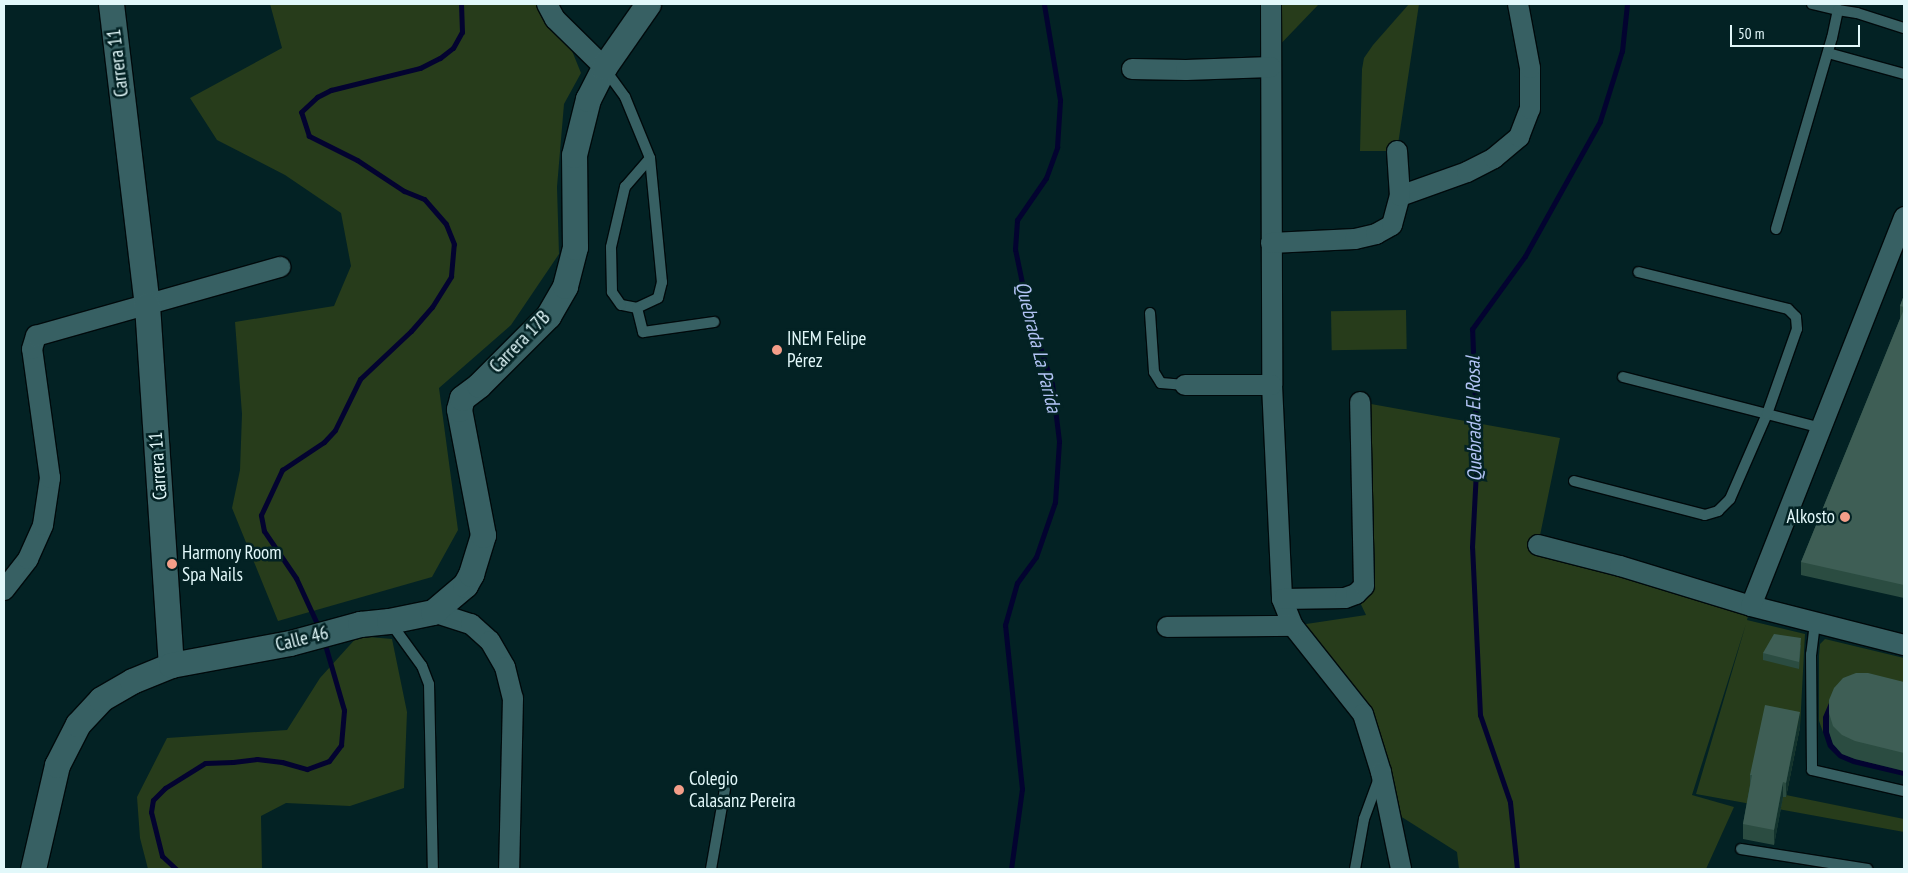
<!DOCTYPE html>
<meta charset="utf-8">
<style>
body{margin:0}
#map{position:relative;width:1908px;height:873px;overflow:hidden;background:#032224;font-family:"PT Sans Narrow",sans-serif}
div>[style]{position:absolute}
.green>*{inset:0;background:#273c1b;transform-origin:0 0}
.water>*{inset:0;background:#030330}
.stream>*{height:5px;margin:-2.5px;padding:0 2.5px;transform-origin:2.5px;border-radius:2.5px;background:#030330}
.roads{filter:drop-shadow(1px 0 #000a0c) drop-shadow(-1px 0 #000a0c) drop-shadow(0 1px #000a0c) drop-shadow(0 -1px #000a0c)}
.service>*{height:10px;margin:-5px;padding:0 5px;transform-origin:5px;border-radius:5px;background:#376063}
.minor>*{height:20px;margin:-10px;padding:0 10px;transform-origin:10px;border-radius:10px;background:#376063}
.tertiary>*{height:25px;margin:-12.5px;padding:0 12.5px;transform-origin:12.5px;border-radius:12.5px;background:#376063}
.wall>*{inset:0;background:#2b4c41}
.shaded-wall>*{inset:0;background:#13332d}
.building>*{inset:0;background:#3e5e55}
.dots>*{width:14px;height:14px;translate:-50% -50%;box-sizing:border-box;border:2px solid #032224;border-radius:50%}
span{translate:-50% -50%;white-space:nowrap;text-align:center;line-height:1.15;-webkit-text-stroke:5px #032224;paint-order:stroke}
.street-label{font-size:19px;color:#e2f8fa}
.poi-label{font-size:19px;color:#e2f8fa}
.left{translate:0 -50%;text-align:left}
.right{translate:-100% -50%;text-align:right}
.water-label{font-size:20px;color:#b3c4f5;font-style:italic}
.frame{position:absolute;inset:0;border:5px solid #e2f8fa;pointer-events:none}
.scale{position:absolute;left:1730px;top:25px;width:130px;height:22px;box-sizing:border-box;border:2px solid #e2f8fa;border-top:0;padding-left:6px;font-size:15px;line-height:18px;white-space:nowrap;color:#e2f8fa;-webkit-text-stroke:4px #032224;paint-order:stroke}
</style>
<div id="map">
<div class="green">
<i style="clip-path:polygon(270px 4px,553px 4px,581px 73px,564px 104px,557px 187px,559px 254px,511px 325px,439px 388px,458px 530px,432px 577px,278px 621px,232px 508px,240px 470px,242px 414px,235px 322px,334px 306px,351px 266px,341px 213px,285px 175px,217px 140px,190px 98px,282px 48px)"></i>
<i style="clip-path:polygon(1270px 4px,1319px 4px,1272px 53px)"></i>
<i style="clip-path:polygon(1409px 4px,1419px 4px,1397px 151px,1360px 151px,1362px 69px,1364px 58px,1373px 45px)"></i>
<i style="left:1406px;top:310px;width:39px;height:75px;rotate:89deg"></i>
<i style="clip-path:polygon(1360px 402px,1560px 438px,1538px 545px,1751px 606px,1747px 620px,1805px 634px,1800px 727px,1786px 797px,1786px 795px,1904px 819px,1904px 832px,1696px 794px,1746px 624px,1692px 795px,1734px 807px,1706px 869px,1459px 869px,1457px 852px,1397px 814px,1365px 723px,1293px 626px,1366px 615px,1356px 594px)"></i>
<i style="clip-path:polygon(358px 636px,392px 639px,407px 712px,404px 788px,350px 806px,286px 803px,261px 816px,262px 869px,148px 869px,140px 838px,137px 797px,167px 738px,287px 730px,320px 678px)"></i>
<i style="clip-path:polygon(1825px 639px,1904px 658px,1904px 696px,1823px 717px,1823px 732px,1819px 721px,1819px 655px,1820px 644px)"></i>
</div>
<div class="water">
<i style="clip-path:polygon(1829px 703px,1829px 732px,1833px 744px,1842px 754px,1855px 759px,1904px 771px,1904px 776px,1853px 764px,1839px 758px,1828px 747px,1823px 732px,1823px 717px)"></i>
</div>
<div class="stream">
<i style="left:319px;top:628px;width:55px;rotate:-114.7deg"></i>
<i style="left:296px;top:578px;width:57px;rotate:-124.2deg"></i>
<i style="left:264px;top:531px;width:16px;rotate:-101deg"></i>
<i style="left:261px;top:515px;width:50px;rotate:-65deg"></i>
<i style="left:282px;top:470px;width:50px;rotate:-33.7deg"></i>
<i style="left:324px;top:442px;width:16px;rotate:-47deg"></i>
<i style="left:335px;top:430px;width:57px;rotate:-63.9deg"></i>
<i style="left:360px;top:379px;width:70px;rotate:-43.3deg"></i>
<i style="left:411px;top:331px;width:32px;rotate:-49deg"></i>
<i style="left:432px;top:307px;width:36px;rotate:-58deg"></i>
<i style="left:451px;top:276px;width:32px;rotate:-85deg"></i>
<i style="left:454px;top:244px;width:22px;rotate:-112deg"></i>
<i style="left:446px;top:224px;width:33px;rotate:-131deg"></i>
<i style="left:424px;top:199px;width:22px;rotate:-158deg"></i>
<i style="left:404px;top:191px;width:56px;rotate:-146.6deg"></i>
<i style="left:357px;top:160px;width:54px;rotate:-153.4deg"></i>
<i style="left:309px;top:136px;width:25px;rotate:-108deg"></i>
<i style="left:301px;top:112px;width:22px;rotate:-43deg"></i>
<i style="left:317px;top:97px;width:16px;rotate:-27deg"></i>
<i style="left:331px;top:90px;width:92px;rotate:-13.9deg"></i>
<i style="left:420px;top:68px;width:22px;rotate:-27deg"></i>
<i style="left:440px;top:58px;width:16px;rotate:-38deg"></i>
<i style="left:453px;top:48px;width:18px;rotate:-61deg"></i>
<i style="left:462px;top:32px;width:28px;rotate:-92deg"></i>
<i style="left:176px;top:869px;width:19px;rotate:-137deg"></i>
<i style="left:162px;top:856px;width:45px;rotate:-104deg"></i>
<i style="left:151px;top:812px;width:12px;rotate:-81deg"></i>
<i style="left:153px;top:800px;width:17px;rotate:-45deg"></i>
<i style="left:165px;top:788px;width:47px;rotate:-32deg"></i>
<i style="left:205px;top:763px;width:28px;rotate:-2deg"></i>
<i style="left:233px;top:762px;width:24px;rotate:-7deg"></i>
<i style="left:257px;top:759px;width:25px;rotate:7deg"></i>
<i style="left:282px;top:762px;width:26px;rotate:16deg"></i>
<i style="left:307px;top:769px;width:23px;rotate:-20deg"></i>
<i style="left:329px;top:761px;width:20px;rotate:-53deg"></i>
<i style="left:341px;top:745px;width:35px;rotate:-85deg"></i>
<i style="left:344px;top:710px;width:72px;rotate:-106.2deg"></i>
<i style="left:1011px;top:869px;width:81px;rotate:-82.2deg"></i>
<i style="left:1022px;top:789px;width:165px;rotate:-95.9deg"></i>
<i style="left:1005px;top:625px;width:44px;rotate:-74.1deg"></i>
<i style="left:1017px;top:583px;width:32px;rotate:-54deg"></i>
<i style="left:1036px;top:557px;width:58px;rotate:-70.9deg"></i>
<i style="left:1055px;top:502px;width:61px;rotate:-86.2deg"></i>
<i style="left:1059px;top:441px;width:57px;rotate:-97deg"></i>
<i style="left:1052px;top:384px;width:81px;rotate:-108deg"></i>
<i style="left:1027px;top:307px;width:59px;rotate:-101.7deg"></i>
<i style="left:1015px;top:249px;width:29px;rotate:-86deg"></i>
<i style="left:1017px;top:220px;width:51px;rotate:-55.4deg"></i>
<i style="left:1046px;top:178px;width:33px;rotate:-70deg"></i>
<i style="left:1057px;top:147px;width:47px;rotate:-86.3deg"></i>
<i style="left:1060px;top:100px;width:97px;rotate:-99.5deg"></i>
<i style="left:1517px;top:869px;width:67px;rotate:-96deg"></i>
<i style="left:1510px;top:802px;width:92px;rotate:-109deg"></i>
<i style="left:1480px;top:715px;width:168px;rotate:-92.7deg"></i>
<i style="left:1472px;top:547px;width:96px;rotate:-87deg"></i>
<i style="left:1477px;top:451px;width:122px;rotate:-92.3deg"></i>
<i style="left:1472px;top:329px;width:90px;rotate:-54deg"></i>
<i style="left:1525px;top:256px;width:154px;rotate:-60.9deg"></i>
<i style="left:1600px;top:121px;width:73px;rotate:-72.6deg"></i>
<i style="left:1622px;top:51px;width:47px;rotate:-83.9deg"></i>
</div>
<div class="roads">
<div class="service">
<i style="left:1812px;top:4px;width:27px;rotate:13deg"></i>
<i style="left:1828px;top:53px;width:79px;rotate:15.4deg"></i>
<i style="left:604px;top:68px;width:36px;rotate:54deg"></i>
<i style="left:625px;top:97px;width:66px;rotate:67.7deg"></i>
<i style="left:650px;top:158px;width:125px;rotate:84.5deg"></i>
<i style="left:662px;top:282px;width:16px;rotate:104deg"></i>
<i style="left:658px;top:298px;width:23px;rotate:155deg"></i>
<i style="left:637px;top:308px;width:16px;rotate:-169deg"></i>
<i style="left:621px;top:305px;width:16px;rotate:-125deg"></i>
<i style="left:612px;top:292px;width:45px;rotate:-91.3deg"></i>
<i style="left:611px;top:247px;width:62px;rotate:-76.9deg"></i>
<i style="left:625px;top:187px;width:38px;rotate:-49deg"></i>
<i style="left:1776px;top:229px;width:199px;rotate:-73.7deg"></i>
<i style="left:1832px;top:38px;width:29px;rotate:-78deg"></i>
<i style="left:1838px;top:10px;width:19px;rotate:9deg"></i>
<i style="left:1857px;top:13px;width:49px;rotate:17.7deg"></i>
<i style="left:637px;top:308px;width:25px;rotate:76deg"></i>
<i style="left:643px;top:332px;width:72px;rotate:-8deg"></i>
<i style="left:1150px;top:313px;width:59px;rotate:86.1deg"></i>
<i style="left:1154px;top:372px;width:13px;rotate:58deg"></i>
<i style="left:1161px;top:383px;width:24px;rotate:5deg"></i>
<i style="left:1623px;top:377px;width:204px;rotate:14.4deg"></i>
<i style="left:1574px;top:481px;width:135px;rotate:14.5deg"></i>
<i style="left:1705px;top:515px;width:14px;rotate:-17deg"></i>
<i style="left:1718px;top:511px;width:17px;rotate:-45deg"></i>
<i style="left:1730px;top:499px;width:93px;rotate:-66.5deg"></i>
<i style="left:1767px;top:414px;width:90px;rotate:-70.6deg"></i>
<i style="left:1797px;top:329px;width:12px;rotate:-95deg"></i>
<i style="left:1796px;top:317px;width:11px;rotate:-135deg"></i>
<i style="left:1788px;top:309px;width:154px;rotate:-166.1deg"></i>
<i style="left:390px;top:622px;width:54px;rotate:54deg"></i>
<i style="left:422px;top:666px;width:19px;rotate:69deg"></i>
<i style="left:429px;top:684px;width:185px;rotate:88.8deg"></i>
<i style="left:1815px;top:623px;width:31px;rotate:97deg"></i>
<i style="left:1811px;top:654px;width:116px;rotate:89.5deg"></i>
<i style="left:1812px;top:770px;width:94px;rotate:12.9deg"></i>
<i style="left:1741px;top:849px;width:128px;rotate:9deg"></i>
<i style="left:711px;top:869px;width:81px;rotate:-80.1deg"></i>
<i style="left:1355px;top:869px;width:51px;rotate:-79.8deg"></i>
<i style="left:1364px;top:819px;width:44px;rotate:-69.9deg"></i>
</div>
<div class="minor">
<i style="left:547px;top:4px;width:17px;rotate:62deg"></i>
<i style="left:555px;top:19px;width:69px;rotate:44.4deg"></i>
<i style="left:1271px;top:4px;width:381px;rotate:89.8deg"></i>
<i style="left:1272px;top:385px;width:214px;rotate:87.3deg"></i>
<i style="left:1282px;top:599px;width:29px;rotate:68deg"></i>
<i style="left:1293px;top:626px;width:112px;rotate:51.5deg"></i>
<i style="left:1363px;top:714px;width:61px;rotate:72.8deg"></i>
<i style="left:1381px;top:772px;width:99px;rotate:78.3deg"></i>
<i style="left:1132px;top:69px;width:54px;rotate:1.1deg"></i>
<i style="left:1186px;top:70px;width:85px;rotate:-2deg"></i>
<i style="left:1400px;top:196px;width:71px;rotate:-19.7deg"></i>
<i style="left:1467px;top:172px;width:30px;rotate:-27deg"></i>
<i style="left:1494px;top:158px;width:33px;rotate:-40deg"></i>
<i style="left:1519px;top:137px;width:30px;rotate:-69deg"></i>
<i style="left:1530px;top:109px;width:41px;rotate:-90deg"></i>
<i style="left:1530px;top:68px;width:65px;rotate:-100.6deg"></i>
<i style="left:1271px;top:243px;width:84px;rotate:-2.7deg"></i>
<i style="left:1355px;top:239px;width:22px;rotate:-13deg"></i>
<i style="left:1376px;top:234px;width:18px;rotate:-29deg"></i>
<i style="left:1392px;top:225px;width:30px;rotate:-75deg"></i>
<i style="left:1400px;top:196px;width:45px;rotate:-93.8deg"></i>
<i style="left:1185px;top:385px;width:87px"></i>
<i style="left:1538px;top:545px;width:85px;rotate:14.4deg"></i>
<i style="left:1620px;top:566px;width:137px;rotate:17deg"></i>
<i style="left:1751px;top:606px;width:158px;rotate:14.3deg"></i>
<i style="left:4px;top:590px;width:39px;rotate:-52deg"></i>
<i style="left:28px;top:559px;width:37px;rotate:-66deg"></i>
<i style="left:43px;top:525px;width:48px;rotate:-81.5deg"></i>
<i style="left:50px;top:478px;width:130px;rotate:-97.9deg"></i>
<i style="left:32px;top:349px;width:14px;rotate:-73deg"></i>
<i style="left:36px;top:336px;width:254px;rotate:-15.8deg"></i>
<i style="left:1282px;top:599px;width:63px;rotate:-0.9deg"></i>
<i style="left:1345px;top:598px;width:12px;rotate:-20deg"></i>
<i style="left:1356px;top:594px;width:11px;rotate:-45deg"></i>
<i style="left:1364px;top:586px;width:184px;rotate:-91.2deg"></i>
<i style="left:1751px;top:606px;width:418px;rotate:-68.5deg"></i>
<i style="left:433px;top:612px;width:40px;rotate:18deg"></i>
<i style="left:471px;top:624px;width:25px;rotate:42deg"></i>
<i style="left:490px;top:641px;width:30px;rotate:60deg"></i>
<i style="left:505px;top:667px;width:32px;rotate:76deg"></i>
<i style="left:513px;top:698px;width:171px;rotate:91.3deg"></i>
<i style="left:1167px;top:627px;width:126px;rotate:-0.5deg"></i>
</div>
<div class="tertiary">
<i style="left:111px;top:4px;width:303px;rotate:83.2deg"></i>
<i style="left:147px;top:305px;width:361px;rotate:86.2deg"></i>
<i style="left:33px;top:869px;width:107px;rotate:-77deg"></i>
<i style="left:57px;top:765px;width:46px;rotate:-62.9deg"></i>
<i style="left:78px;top:724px;width:34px;rotate:-47deg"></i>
<i style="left:101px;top:699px;width:36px;rotate:-30deg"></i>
<i style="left:132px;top:681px;width:42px;rotate:-22.3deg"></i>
<i style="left:171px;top:665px;width:121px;rotate:-10.5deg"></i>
<i style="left:290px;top:643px;width:73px;rotate:-15.2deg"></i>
<i style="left:360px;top:624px;width:29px;rotate:-6deg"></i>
<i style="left:389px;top:621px;width:45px;rotate:-11.6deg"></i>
<i style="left:433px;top:612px;width:42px;rotate:-40.2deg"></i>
<i style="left:465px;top:585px;width:13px;rotate:-61deg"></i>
<i style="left:471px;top:574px;width:41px;rotate:-72.9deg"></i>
<i style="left:483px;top:535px;width:128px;rotate:-100.8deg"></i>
<i style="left:459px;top:409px;width:11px;rotate:-75deg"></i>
<i style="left:462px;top:398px;width:21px;rotate:-37deg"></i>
<i style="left:479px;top:385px;width:98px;rotate:-45deg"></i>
<i style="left:548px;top:316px;width:34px;rotate:-60deg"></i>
<i style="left:565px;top:286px;width:40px;rotate:-75.6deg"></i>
<i style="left:575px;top:247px;width:92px;rotate:-90.6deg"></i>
<i style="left:574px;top:155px;width:58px;rotate:-76deg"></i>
<i style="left:588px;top:99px;width:36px;rotate:-63deg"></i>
<i style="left:604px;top:67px;width:77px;rotate:-55.1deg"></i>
</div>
</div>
<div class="wall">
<i style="clip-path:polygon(1904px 295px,1904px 598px,1801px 575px,1801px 562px,1900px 319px,1900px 306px)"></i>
<i style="clip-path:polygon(1801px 645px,1799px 669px,1763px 660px,1763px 653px)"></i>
<i style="clip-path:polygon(1904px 682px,1904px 771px,1855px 759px,1842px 754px,1833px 744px,1829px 732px,1829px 700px)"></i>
<i style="clip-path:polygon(1800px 727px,1786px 797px,1783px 797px,1774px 845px,1743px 839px,1743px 824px,1750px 785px,1750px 775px)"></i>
</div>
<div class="shaded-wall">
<i style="clip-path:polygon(1800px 712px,1800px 727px,1786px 797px,1786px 783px)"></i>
<i style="clip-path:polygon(1783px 782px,1783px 797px,1774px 845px,1774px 830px)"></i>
</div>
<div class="building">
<i style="clip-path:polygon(1904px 295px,1904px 307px,1900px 306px)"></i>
<i style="clip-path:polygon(1904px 309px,1904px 585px,1801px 562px)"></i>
<i style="clip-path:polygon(1774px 634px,1801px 638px,1799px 662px,1763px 653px)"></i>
<i style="clip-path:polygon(1856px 673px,1868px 673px,1904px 682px,1904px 753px,1855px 741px,1842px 735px,1833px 726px,1829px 713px,1829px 700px,1834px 688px,1843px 678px)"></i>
<i style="clip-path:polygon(1765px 705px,1800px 712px,1786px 783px,1783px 782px,1774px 830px,1743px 824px,1752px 775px,1750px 775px)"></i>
</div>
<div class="dots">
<i style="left:777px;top:350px;background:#f49e89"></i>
<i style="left:1845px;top:517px;background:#f49e89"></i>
<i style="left:172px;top:564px;background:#f49e89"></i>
<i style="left:679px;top:790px;background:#f49e89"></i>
</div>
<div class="street-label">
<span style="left:118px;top:63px;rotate:-97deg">Carrera 11</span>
<span style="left:520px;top:342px;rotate:-46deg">Carrera 17B</span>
<span style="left:158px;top:466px;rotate:-94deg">Carrera 11</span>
<span style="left:302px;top:639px;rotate:-14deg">Calle 46</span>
</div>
<div class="poi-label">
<span class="left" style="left:787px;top:350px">INEM Felipe<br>Pérez</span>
<span class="right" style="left:1835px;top:517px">Alkosto</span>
<span class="left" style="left:182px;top:564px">Harmony Room<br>Spa Nails</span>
<span class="left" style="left:689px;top:790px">Colegio<br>Calasanz Pereira</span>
</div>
<div class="water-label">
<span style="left:1038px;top:347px;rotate:76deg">Quebrada La Parida</span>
<span style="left:1474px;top:419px;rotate:-91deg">Quebrada El Rosal</span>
</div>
<div class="frame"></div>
<div class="scale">50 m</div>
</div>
